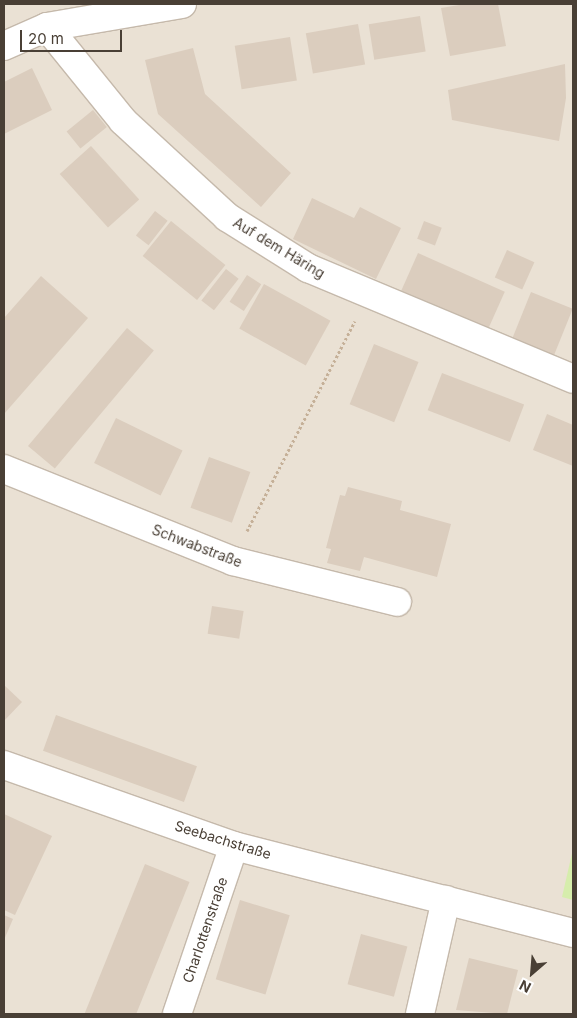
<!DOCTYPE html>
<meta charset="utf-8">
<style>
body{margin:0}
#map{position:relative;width:577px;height:1018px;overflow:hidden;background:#f5efe7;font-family:Inter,sans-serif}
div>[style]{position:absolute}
.residential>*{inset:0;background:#eae1d4;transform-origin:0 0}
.green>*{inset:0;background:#d6edac}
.building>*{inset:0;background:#dbcdbe;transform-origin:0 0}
.path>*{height:3px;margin-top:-1.5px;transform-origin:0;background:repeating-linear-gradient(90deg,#c5b098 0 2.5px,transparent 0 5px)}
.roads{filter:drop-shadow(1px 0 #c5b9ab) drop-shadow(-1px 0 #c5b9ab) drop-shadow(0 1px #c5b9ab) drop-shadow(0 -1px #c5b9ab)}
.minor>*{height:28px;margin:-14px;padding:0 14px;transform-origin:14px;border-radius:14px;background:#fff}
.tertiary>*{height:28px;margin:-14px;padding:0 14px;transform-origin:14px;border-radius:14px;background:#fff}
span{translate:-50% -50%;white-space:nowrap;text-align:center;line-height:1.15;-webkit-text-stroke:4.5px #fff;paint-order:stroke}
.street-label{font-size:14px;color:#493f35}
.frame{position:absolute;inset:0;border:5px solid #493f35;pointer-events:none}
.north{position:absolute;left:507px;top:948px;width:50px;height:50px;-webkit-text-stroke:4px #fff;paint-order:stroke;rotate:207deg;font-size:14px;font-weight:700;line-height:20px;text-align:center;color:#493f35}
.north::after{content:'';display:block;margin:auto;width:18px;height:22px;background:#493f35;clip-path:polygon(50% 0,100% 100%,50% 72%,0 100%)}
.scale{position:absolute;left:20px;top:30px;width:102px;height:22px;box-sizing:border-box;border:2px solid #493f35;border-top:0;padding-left:6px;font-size:15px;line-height:18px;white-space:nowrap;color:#493f35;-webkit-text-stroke:4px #fff;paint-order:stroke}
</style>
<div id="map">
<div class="residential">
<i style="left:4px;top:4px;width:569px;height:1010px"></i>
</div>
<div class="green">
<i style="clip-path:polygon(573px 849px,573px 900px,562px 897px)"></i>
</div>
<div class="building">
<i style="clip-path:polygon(465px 4px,498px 4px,506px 46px,450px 56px,441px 8px)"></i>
<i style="left:420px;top:16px;width:36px;height:52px;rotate:81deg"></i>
<i style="left:358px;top:24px;width:41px;height:53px;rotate:80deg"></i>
<i style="left:290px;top:37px;width:44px;height:56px;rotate:81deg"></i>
<i style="clip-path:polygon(193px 48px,205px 94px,291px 173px,261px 207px,158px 114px,145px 60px)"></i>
<i style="clip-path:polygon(565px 64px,566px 98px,559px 141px,452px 120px,448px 90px)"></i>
<i style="clip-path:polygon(32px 68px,52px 110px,4px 134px,4px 82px)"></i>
<i style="left:93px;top:110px;width:22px;height:34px;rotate:51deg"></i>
<i style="left:91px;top:146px;width:72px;height:42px;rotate:48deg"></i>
<i style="clip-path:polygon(312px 198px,354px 218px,360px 207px,401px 228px,376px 279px,293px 239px)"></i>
<i style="left:155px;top:211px;width:16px;height:31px;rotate:38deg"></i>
<i style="left:171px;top:221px;width:70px;height:45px;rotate:39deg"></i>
<i style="left:424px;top:221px;width:19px;height:19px;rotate:21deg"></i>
<i style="left:507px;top:250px;width:30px;height:30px;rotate:24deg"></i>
<i style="left:418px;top:253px;width:95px;height:47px;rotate:24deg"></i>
<i style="left:226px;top:269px;width:16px;height:40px;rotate:38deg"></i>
<i style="left:247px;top:275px;width:17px;height:32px;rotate:33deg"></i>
<i style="clip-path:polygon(41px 276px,88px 318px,4px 414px,4px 318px)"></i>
<i style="left:264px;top:284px;width:76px;height:51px;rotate:29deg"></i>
<i style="left:531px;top:292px;width:45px;height:53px;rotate:22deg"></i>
<i style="left:127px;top:328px;width:35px;height:154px;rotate:40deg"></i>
<i style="left:374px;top:344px;width:48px;height:65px;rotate:22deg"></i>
<i style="left:442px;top:373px;width:88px;height:40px;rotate:21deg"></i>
<i style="clip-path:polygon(547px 414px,573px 425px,573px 466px,533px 450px)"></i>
<i style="left:116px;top:418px;width:74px;height:50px;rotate:26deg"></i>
<i style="left:209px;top:457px;width:44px;height:54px;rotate:20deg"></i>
<i style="clip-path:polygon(348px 487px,402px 501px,400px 510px,451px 524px,437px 577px,364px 557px,360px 571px,327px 563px,331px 549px,326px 548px,340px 495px,345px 496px)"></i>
<i style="left:212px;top:606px;width:32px;height:28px;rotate:9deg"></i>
<i style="clip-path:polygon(4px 685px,22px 702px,4px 721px)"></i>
<i style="left:56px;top:715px;width:150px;height:38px;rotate:20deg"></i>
<i style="clip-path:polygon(4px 814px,52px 836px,15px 915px,4px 910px)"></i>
<i style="left:145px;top:864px;width:48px;height:162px;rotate:22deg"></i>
<i style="left:240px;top:900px;width:52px;height:83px;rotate:17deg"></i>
<i style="clip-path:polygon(4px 915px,13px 919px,4px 940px)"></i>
<i style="left:361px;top:934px;width:48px;height:52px;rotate:15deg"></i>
<i style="clip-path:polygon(469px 958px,518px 970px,507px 1014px,456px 1010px)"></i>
</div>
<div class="path">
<i style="left:247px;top:531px;width:236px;rotate:-62.8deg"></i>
</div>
<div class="roads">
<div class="minor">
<i style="left:47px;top:27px;width:121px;rotate:51deg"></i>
<i style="left:123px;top:121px;width:142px;rotate:42.7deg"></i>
<i style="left:227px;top:217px;width:96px;rotate:32.2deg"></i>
<i style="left:308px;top:268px;width:287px;rotate:22.7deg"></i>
<i style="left:4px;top:469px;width:247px;rotate:21.9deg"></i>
<i style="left:233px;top:561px;width:169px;rotate:14deg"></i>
<i style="left:4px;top:765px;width:244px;rotate:19.4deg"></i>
<i style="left:234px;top:846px;width:350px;rotate:14.4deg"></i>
<i style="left:177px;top:1014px;width:177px;rotate:-71.3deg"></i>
<i style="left:420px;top:1014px;width:117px;rotate:-77.2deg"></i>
</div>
<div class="tertiary">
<i style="left:4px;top:46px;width:47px;rotate:-23.8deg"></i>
<i style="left:47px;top:27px;width:137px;rotate:-9.7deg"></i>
</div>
</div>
<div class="street-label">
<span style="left:279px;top:248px;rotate:31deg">Auf dem Häring</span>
<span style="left:197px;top:546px;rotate:21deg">Schwabstraße</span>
<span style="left:223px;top:840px;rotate:17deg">Seebachstraße</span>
<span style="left:205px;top:930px;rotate:-71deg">Charlottenstraße</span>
</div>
<div class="frame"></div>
<div class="north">N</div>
<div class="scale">20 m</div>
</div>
